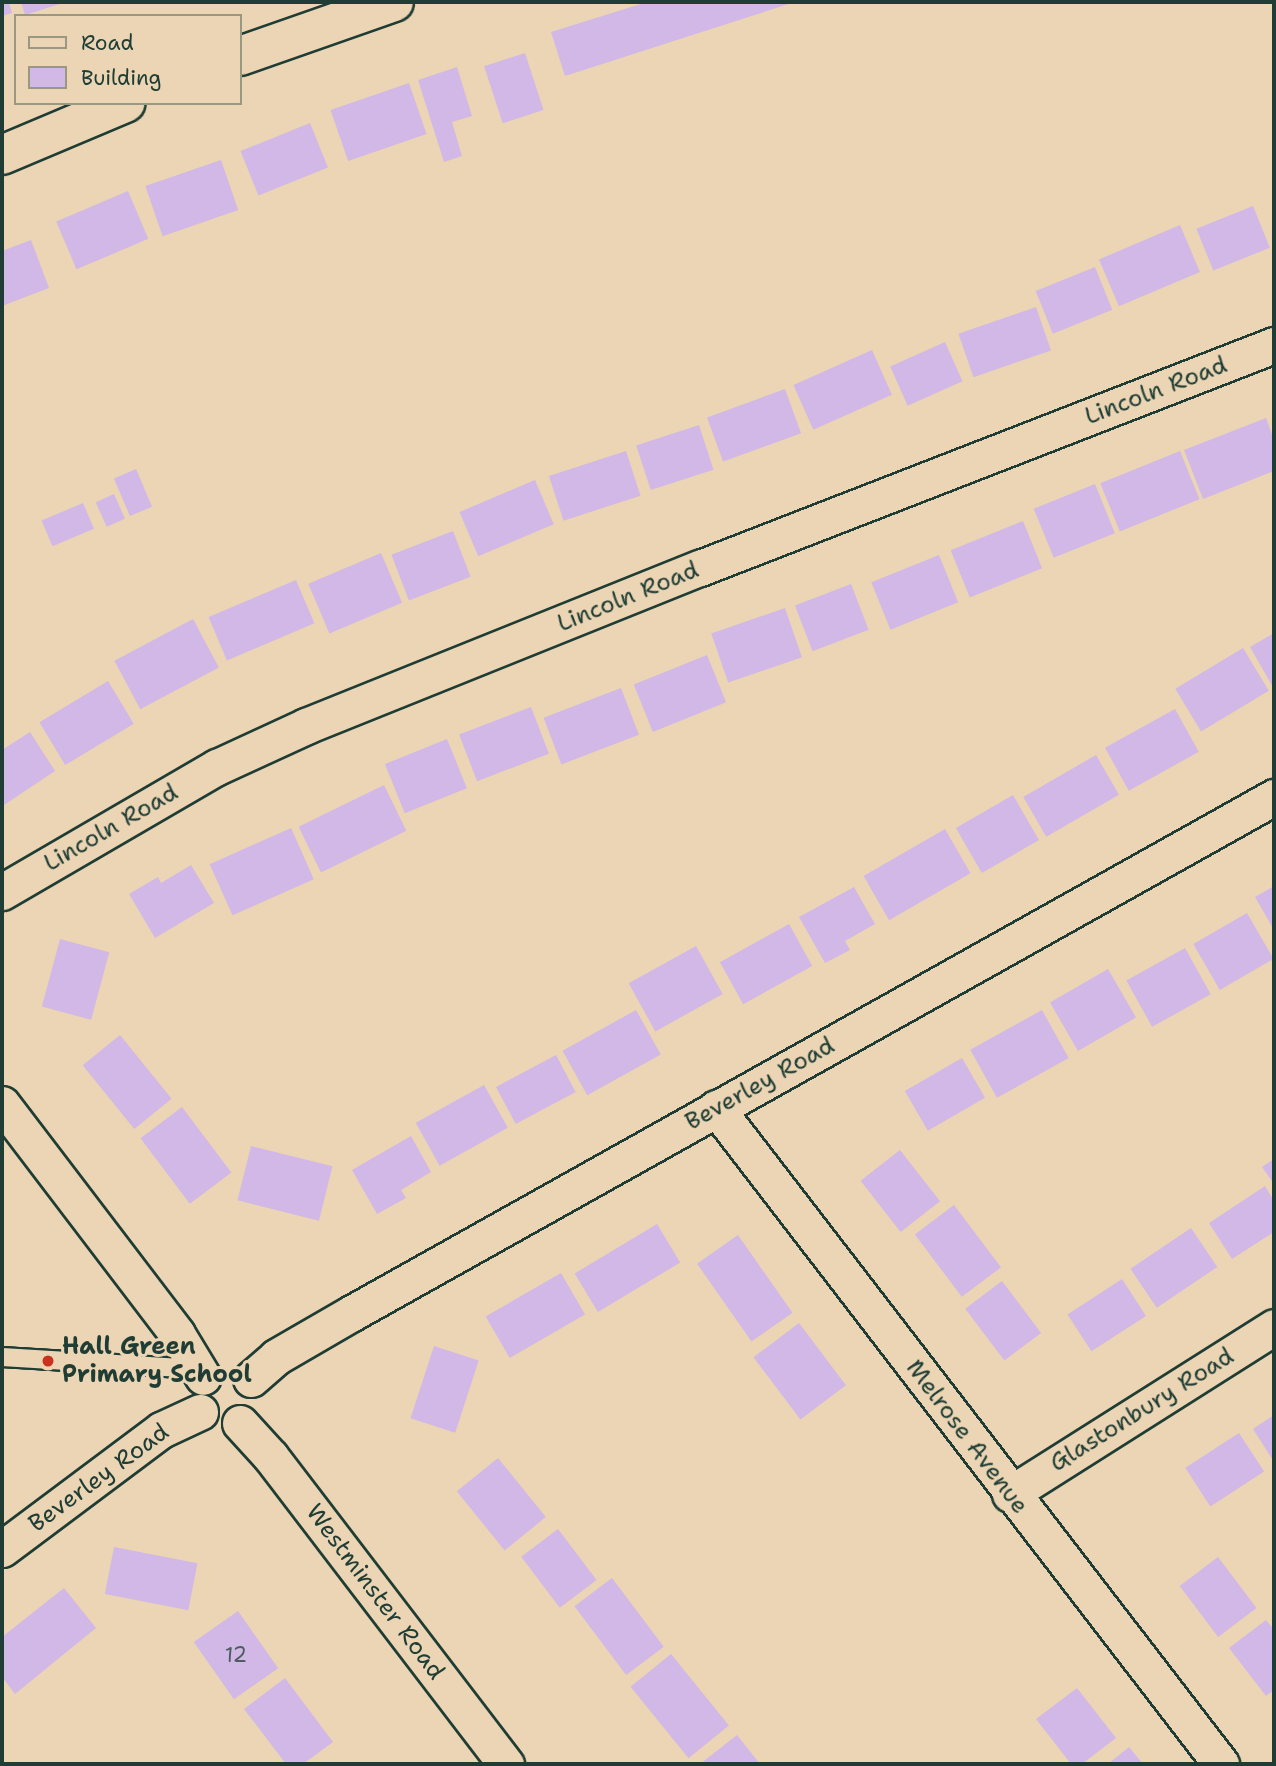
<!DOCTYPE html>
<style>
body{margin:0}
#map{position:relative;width:1276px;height:1766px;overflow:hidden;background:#ebd5b4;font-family:"Shantell Sans",sans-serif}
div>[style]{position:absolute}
.building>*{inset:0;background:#d2b8e6;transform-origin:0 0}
.roads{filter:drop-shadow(2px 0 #1f3d34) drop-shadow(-2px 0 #1f3d34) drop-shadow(0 2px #1f3d34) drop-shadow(0 -2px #1f3d34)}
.lane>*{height:18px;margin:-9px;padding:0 9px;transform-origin:9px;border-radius:9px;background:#ebd5b4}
.street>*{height:35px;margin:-17.5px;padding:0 17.5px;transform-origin:17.5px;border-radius:17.5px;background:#ebd5b4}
.secondary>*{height:38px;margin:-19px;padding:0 19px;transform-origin:19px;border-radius:19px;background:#ebd5b4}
.dots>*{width:19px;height:19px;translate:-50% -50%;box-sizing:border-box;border:4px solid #ebd5b4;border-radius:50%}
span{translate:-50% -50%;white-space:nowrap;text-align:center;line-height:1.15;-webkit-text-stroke:6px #ebd5b4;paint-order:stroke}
.number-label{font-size:21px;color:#4c5c60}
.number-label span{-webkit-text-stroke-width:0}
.street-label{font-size:24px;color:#1f3d34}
.poi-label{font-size:24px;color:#1f3d34;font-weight:700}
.left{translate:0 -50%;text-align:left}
.frame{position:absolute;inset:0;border:4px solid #1f3d34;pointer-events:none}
.legend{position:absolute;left:14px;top:14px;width:228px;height:91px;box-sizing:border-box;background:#ebd5b4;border:2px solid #999881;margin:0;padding:9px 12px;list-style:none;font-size:21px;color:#1f3d34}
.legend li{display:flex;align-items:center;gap:14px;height:35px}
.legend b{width:35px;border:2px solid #999881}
</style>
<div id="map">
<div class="building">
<i style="clip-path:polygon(2px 2px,9px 2px,12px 13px,2px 16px)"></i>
<i style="clip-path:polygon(21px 2px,66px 2px,25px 15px)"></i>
<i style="clip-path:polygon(647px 2px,795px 2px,565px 76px,551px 32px)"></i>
<i style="left:525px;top:53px;width:60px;height:43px;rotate:72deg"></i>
<i style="clip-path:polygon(457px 67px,472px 116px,452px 122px,462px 156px,444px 162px,418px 80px)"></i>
<i style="left:409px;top:83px;width:54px;height:83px;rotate:71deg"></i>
<i style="left:310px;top:123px;width:48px;height:75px;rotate:68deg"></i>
<i style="left:221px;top:160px;width:53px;height:80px;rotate:71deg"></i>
<i style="left:128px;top:191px;width:52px;height:78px;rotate:67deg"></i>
<i style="left:1253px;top:206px;width:45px;height:61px;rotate:68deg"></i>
<i style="left:1180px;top:225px;width:51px;height:88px;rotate:67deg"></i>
<i style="clip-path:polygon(31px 240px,49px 288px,2px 306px,2px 251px)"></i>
<i style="left:1095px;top:267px;width:46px;height:64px;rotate:68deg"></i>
<i style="left:1036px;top:307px;width:46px;height:82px;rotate:71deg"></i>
<i style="left:945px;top:342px;width:43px;height:60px;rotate:66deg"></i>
<i style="left:872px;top:350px;width:49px;height:86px;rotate:66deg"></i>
<i style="left:785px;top:389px;width:47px;height:83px;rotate:70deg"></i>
<i style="clip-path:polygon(1266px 418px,1274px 440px,1274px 471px,1203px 499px,1184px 450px)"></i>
<i style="left:699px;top:425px;width:47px;height:66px;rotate:72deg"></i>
<i style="left:626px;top:451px;width:47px;height:81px;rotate:72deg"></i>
<i style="left:1180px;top:451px;width:52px;height:86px;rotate:68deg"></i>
<i style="left:136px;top:469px;width:41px;height:24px;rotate:67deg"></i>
<i style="left:535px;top:480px;width:48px;height:82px;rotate:67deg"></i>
<i style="left:1095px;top:484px;width:53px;height:66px;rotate:68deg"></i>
<i style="left:114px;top:494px;width:27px;height:20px;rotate:66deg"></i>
<i style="left:83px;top:503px;width:28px;height:45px;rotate:67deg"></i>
<i style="left:1023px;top:521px;width:51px;height:78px;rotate:68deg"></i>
<i style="left:453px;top:531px;width:49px;height:66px;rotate:69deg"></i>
<i style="left:381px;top:553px;width:54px;height:79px;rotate:67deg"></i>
<i style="left:939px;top:555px;width:51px;height:73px;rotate:68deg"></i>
<i style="left:296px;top:580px;width:47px;height:95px;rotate:67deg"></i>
<i style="left:851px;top:584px;width:49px;height:60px;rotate:69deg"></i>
<i style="left:785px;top:608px;width:52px;height:78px;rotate:71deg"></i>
<i style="left:193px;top:619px;width:55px;height:89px;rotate:62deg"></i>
<i style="clip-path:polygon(1274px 633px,1274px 689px,1250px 647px)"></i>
<i style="left:1243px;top:648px;width:50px;height:79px;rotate:59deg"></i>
<i style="left:707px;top:655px;width:51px;height:79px;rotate:68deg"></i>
<i style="left:108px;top:681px;width:50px;height:80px;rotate:59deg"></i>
<i style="left:621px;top:688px;width:50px;height:83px;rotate:69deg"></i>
<i style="left:531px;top:707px;width:50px;height:77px;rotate:69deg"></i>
<i style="left:1175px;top:709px;width:49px;height:80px;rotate:61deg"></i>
<i style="clip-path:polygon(30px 732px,55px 771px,4px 805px,2px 750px)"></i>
<i style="left:447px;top:739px;width:53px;height:67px;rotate:68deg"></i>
<i style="left:1096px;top:755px;width:46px;height:84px;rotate:60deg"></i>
<i style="left:384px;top:785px;width:51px;height:95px;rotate:64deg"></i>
<i style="left:1013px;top:795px;width:52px;height:66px;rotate:60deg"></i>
<i style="left:291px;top:828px;width:56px;height:89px;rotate:66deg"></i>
<i style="left:945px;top:829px;width:51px;height:94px;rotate:60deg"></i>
<i style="clip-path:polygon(191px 865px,214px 903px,155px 938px,129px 894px,158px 877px,161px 883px)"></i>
<i style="clip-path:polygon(1274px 886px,1274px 930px,1255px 897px)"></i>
<i style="clip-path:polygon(854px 887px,875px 924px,845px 941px,850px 950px,825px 963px,799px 917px)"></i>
<i style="left:1247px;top:913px;width:53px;height:62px;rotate:60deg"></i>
<i style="left:789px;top:924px;width:48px;height:79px;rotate:61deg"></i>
<i style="left:60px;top:939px;width:51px;height:70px;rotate:15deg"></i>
<i style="left:696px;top:946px;width:55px;height:77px;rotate:61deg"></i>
<i style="left:1185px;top:948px;width:53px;height:67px;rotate:61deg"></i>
<i style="left:1108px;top:969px;width:56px;height:67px;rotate:60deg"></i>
<i style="left:636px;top:1010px;width:51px;height:84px;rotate:61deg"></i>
<i style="left:1042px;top:1010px;width:55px;height:82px;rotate:61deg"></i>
<i style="left:120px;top:1035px;width:82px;height:48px;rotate:51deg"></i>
<i style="left:556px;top:1055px;width:42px;height:68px;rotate:62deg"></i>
<i style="left:962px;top:1058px;width:46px;height:66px;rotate:60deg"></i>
<i style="left:484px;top:1085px;width:49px;height:78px;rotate:61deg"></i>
<i style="left:182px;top:1107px;width:82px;height:52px;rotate:53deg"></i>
<i style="clip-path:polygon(411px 1136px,431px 1172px,401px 1190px,406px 1198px,377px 1214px,352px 1170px)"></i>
<i style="left:251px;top:1146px;width:84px;height:56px;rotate:14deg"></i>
<i style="left:900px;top:1150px;width:65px;height:50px;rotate:52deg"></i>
<i style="clip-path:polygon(1274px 1159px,1274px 1184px,1262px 1167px)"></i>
<i style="clip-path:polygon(1265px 1186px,1274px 1201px,1274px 1232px,1232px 1259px,1209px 1223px)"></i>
<i style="left:954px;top:1205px;width:78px;height:49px;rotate:53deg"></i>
<i style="left:657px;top:1224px;width:45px;height:96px;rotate:59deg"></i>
<i style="left:1191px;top:1228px;width:47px;height:73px;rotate:56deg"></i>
<i style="left:738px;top:1235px;width:95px;height:50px;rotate:55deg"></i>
<i style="left:561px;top:1273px;width:48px;height:87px;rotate:60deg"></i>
<i style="left:1122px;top:1279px;width:44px;height:65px;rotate:57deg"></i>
<i style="left:1002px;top:1281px;width:65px;height:46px;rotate:53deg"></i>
<i style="left:799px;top:1323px;width:78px;height:57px;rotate:53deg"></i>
<i style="left:434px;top:1346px;width:47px;height:76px;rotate:18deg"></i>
<i style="clip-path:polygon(1274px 1415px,1274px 1462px,1253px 1429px)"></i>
<i style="left:1239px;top:1433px;width:46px;height:64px;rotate:57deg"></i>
<i style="left:498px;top:1458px;width:76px;height:53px;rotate:51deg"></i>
<i style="left:558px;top:1529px;width:64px;height:46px;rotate:53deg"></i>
<i style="left:114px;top:1547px;width:85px;height:48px;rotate:11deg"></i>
<i style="left:1218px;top:1557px;width:64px;height:48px;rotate:53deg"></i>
<i style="left:612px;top:1578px;width:86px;height:47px;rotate:53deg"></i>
<i style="clip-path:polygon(64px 1588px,96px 1628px,15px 1694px,2px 1677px,2px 1637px)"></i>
<i style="left:238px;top:1611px;width:70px;height:54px;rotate:55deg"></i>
<i style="clip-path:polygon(1266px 1620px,1274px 1630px,1274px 1690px,1266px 1696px,1229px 1648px)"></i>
<i style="left:671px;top:1654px;width:92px;height:52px;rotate:51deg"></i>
<i style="clip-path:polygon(285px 1678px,333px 1742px,303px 1764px,286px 1764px,244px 1709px)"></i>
<i style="clip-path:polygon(1077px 1688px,1116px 1738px,1082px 1764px,1071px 1764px,1036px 1719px)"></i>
<i style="clip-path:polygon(737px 1735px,760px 1764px,700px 1764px)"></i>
<i style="clip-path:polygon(1129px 1747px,1143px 1764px,1108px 1764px)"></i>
</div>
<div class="roads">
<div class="lane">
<i style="left:2px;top:1357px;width:196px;rotate:3.5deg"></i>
</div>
<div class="street">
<i style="left:2px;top:892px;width:249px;rotate:-30.2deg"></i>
<i style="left:217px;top:767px;width:98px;rotate:-24.7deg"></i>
<i style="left:306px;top:726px;width:424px;rotate:-21.9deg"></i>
<i style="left:700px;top:568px;width:616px;rotate:-21.23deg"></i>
<i style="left:2px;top:1104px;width:289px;rotate:52.7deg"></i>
<i style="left:177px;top:1334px;width:50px;rotate:58.8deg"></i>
<i style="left:716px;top:1108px;width:828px;rotate:52.41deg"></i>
<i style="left:251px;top:1379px;width:33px;rotate:-41deg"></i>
<i style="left:276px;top:1357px;width:88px;rotate:-30.1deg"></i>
<i style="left:352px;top:1313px;width:1057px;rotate:-29.23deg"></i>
<i style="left:240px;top:1423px;width:46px;rotate:47.6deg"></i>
<i style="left:271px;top:1457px;width:387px;rotate:52.6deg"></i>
<i style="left:1010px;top:1494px;width:312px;rotate:-32.3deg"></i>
<i style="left:2px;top:1549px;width:199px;rotate:-36.8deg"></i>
<i style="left:161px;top:1430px;width:43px;rotate:-24.8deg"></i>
</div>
<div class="secondary">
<i style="left:240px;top:56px;width:163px;rotate:-19.3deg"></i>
<i style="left:2px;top:155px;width:134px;rotate:-22.9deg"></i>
</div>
</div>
<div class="dots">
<i style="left:48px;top:1361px;background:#c8321e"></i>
</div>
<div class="number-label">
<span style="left:236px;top:1655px">12</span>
</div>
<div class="street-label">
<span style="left:1156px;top:391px;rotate:-21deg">Lincoln Road</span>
<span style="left:628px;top:597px;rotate:-22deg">Lincoln Road</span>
<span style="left:111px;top:828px;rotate:-30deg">Lincoln Road</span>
<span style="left:760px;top:1084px;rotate:-29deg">Beverley Road</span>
<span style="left:1142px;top:1410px;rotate:-32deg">Glastonbury Road</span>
<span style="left:967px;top:1437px;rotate:53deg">Melrose Avenue</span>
<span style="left:99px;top:1478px;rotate:-36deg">Beverley Road</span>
<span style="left:375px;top:1592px;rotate:53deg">Westminster Road</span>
</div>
<div class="poi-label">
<span class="left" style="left:62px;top:1361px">Hall Green<br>Primary School</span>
</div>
<div class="frame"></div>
<ul class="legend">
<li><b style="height:9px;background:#ebd5b4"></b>Road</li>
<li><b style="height:19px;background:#d2b8e6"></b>Building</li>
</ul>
</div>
